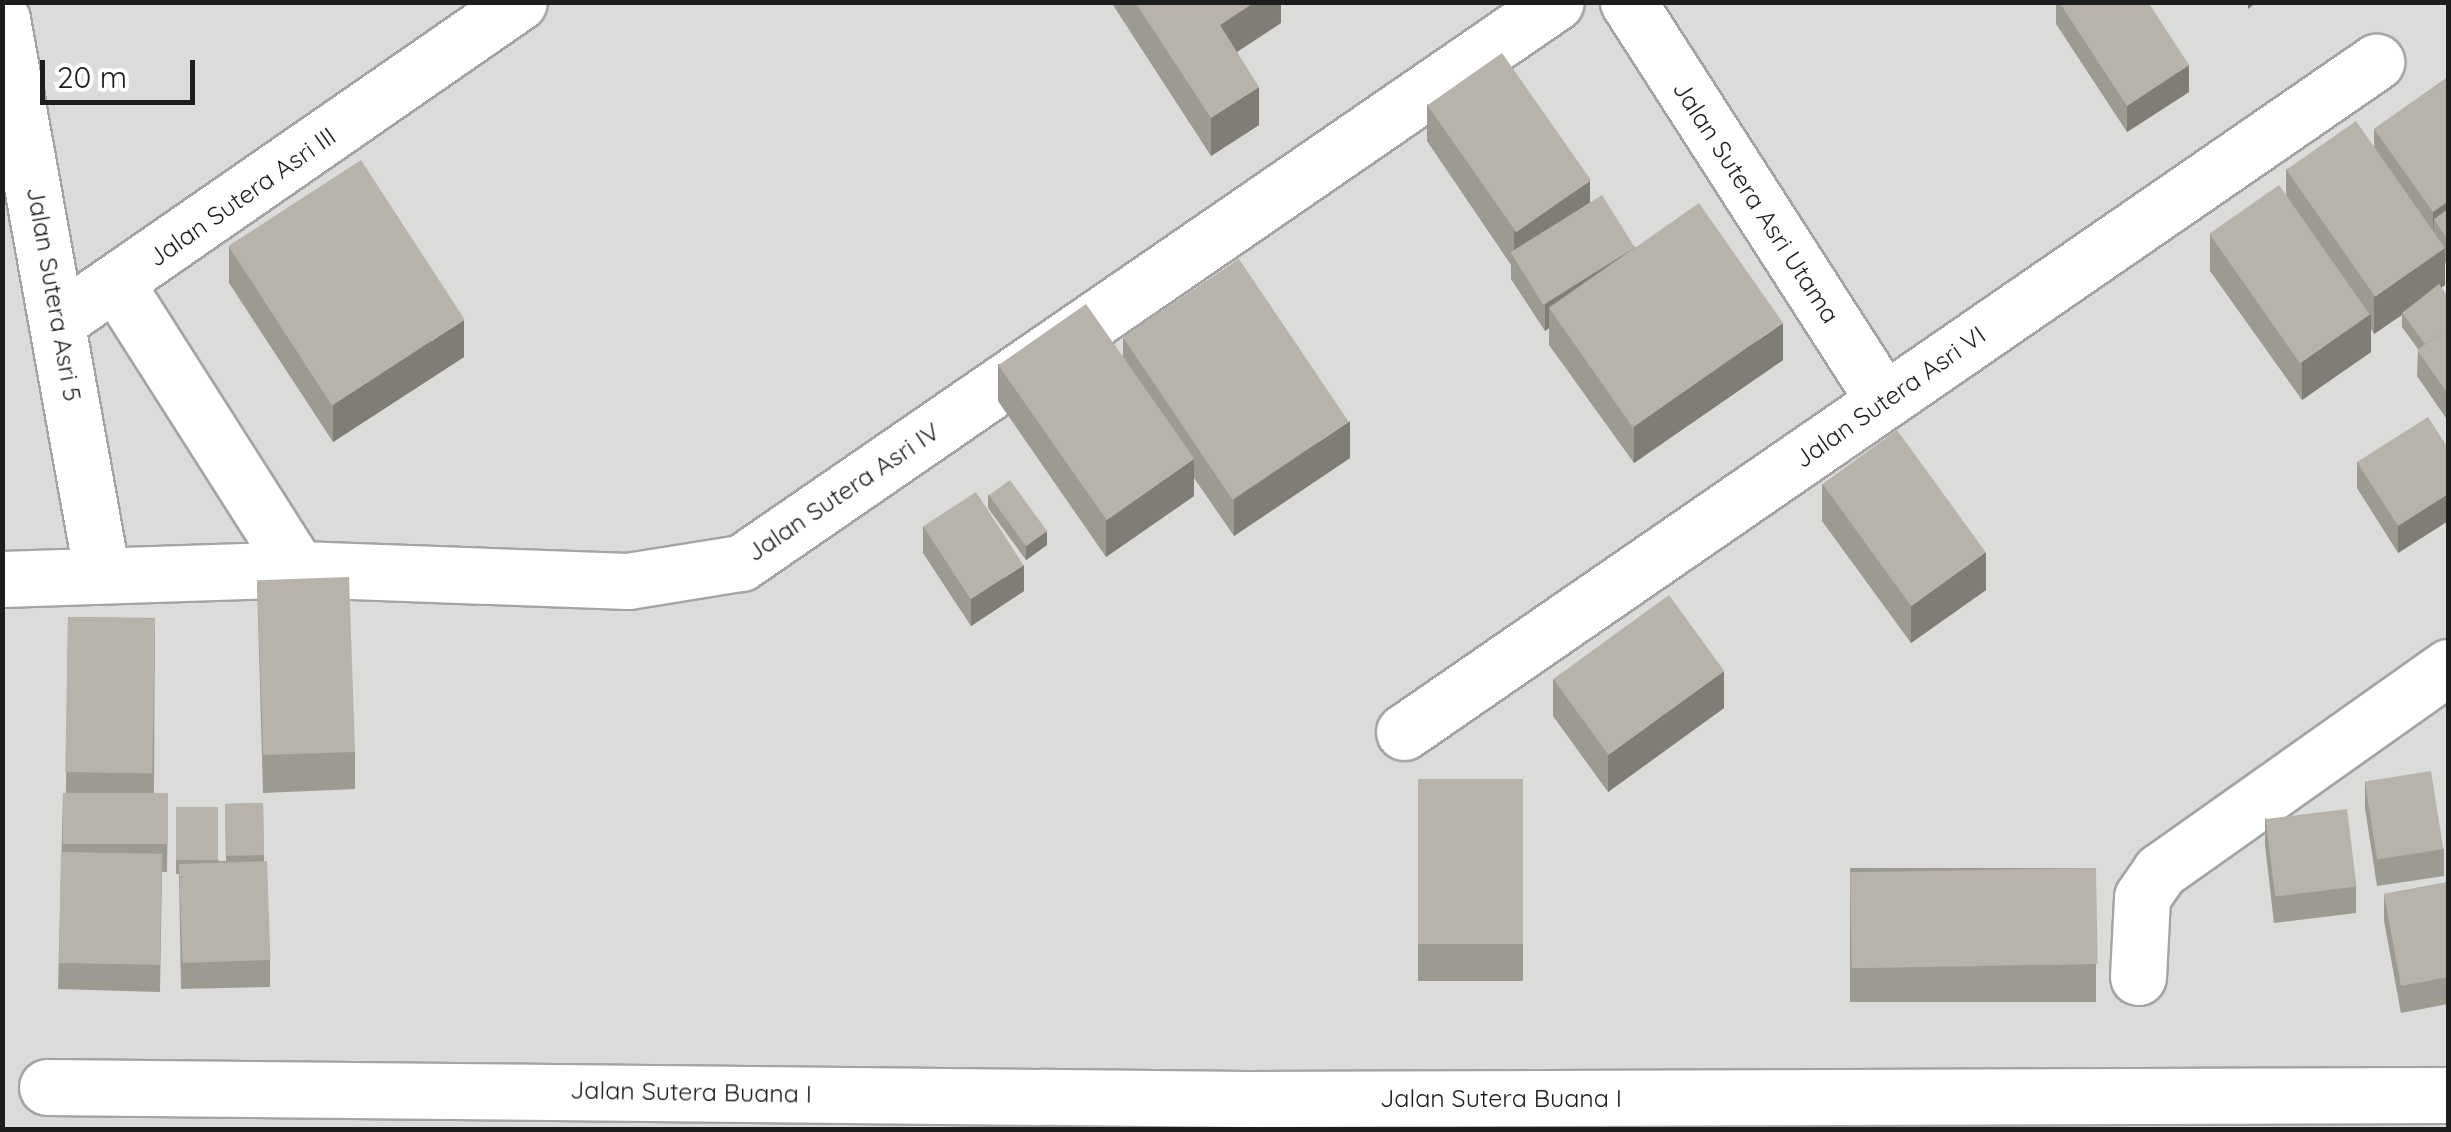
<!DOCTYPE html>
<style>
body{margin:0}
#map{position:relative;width:2451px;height:1132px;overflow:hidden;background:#eeece4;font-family:Quicksand,sans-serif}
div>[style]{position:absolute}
.residential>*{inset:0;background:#dbdbda;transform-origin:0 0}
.roads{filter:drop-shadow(2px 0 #a4a4a4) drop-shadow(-2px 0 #a4a4a4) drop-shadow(0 2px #a4a4a4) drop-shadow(0 -2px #a4a4a4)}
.minor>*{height:55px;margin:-27.5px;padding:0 27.5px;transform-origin:27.5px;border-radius:27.5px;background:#fff}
.wall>*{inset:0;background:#9d9a92;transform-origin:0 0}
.shaded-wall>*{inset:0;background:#807d77}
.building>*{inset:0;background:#b7b3aa;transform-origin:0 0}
span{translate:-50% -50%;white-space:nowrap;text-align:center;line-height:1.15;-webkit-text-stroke:10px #fff;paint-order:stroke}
.street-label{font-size:25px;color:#1d1d1d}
.frame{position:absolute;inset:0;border:5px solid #1d1d1d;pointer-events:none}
.scale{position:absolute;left:40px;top:60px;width:155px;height:45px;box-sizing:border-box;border:5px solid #1d1d1d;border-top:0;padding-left:12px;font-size:30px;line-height:35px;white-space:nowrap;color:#1d1d1d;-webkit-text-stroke:8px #fff;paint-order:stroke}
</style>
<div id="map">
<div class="residential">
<i style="left:2px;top:3px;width:2446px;height:1126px"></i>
</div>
<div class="roads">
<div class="minor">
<i style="left:1628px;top:2px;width:474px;rotate:57.3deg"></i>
<i style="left:2px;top:19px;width:560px;rotate:79.81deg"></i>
<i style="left:117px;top:285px;width:337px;rotate:57.5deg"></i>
<i style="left:60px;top:320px;width:558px;rotate:-34.71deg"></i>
<i style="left:2px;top:579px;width:296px;rotate:-1.9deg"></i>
<i style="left:298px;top:569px;width:330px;rotate:2.1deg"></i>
<i style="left:628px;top:581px;width:114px;rotate:-9.1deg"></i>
<i style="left:741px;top:563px;width:989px;rotate:-34.54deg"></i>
<i style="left:1404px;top:732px;width:1181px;rotate:-34.58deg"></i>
<i style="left:2138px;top:977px;width:80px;rotate:-87.1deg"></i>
<i style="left:2142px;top:897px;width:32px;rotate:-55deg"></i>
<i style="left:2160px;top:871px;width:353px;rotate:-35.3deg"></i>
<i style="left:47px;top:1087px;width:1199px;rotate:0.57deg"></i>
<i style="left:1246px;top:1099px;width:1202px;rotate:-0.19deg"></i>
</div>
</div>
<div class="wall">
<i style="clip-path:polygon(1111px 2px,1281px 2px,1281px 23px,1237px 52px,1259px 125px,1211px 156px)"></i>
<i style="clip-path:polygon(2056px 2px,2148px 2px,2189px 92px,2127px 132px,2056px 24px)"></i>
<i style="clip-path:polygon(2448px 77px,2448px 268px,2445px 262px,2445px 285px,2441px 288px,2448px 297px,2448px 421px,2417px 376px,2418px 349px,2402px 327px,2402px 315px,2374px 334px,2371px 329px,2371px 352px,2302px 400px,2210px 271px,2210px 234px,2286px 195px,2286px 169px,2374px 147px,2374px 129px)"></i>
<i style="clip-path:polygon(1427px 104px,1590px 203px,1635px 247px,1783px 360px,1634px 463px,1549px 345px,1549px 328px,1545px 331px,1511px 279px,1511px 265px,1427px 141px)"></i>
<i style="clip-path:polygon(229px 246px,464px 357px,333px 442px,229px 283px)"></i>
<i style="clip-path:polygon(1123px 338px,1350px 458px,1234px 536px,1194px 478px,1194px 496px,1106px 557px,998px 401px,998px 364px,1123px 358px)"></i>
<i style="clip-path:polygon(2448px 448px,2448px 521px,2398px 553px,2357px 488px,2357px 462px)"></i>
<i style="clip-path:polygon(1822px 484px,1986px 590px,1911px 643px,1822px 521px)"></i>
<i style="clip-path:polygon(988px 494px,1047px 545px,1026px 560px,988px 508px)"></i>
<i style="clip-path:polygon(923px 526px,1024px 591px,971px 626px,923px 553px)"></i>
<i style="clip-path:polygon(257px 581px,355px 752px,355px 789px,263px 793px)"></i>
<i style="clip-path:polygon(68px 617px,155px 618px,154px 793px,168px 793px,167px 872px,162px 872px,160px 992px,58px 989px,63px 793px,66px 793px)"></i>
<i style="clip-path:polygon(1553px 679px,1724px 708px,1608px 792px,1553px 716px)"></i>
<i style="left:1418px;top:779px;width:105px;height:202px"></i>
<i style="clip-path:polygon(2365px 781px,2444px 849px,2444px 876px,2377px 886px,2365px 808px)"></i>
<i style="clip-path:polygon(263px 803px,264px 861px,270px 960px,270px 987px,181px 989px,179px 874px,176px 874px,176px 807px,219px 861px,226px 861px,225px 804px)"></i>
<i style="clip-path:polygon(2265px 818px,2356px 886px,2356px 913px,2274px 923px,2265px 845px)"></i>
<i style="left:2096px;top:868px;width:134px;height:246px;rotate:90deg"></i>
<i style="clip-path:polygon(2448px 882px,2448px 1004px,2401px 1013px,2384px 921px,2384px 894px)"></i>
</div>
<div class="shaded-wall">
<i style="clip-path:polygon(1255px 2px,1281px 2px,1281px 23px,1220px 63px,1220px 25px)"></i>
<i style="clip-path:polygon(2248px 2px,2257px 2px,2248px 9px)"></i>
<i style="clip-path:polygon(2189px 65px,2189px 92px,2127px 132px,2127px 106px)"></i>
<i style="clip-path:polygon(1259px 87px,1259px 125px,1211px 156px,1211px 118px)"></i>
<i style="clip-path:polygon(1590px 181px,1590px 218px,1514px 257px,1514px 232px)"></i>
<i style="clip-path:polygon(2448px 201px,2448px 228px,2434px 219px,2433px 239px,2433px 212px)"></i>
<i style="clip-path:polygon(1635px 247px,1549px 307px,1549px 328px,1545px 331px,1545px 304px)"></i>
<i style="clip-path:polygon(2445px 248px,2445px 285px,2374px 334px,2374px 296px)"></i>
<i style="clip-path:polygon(2371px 314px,2371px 352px,2302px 400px,2302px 362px)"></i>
<i style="clip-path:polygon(464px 320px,464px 357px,333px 442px,333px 405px)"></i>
<i style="clip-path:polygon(1783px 323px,1783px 360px,1634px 463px,1634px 426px)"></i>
<i style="clip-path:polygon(1350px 421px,1350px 458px,1234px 536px,1234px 499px)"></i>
<i style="clip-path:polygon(1194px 459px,1194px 496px,1106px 557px,1106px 520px)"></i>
<i style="clip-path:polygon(2448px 494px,2448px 521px,2398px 553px,2398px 526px)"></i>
<i style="clip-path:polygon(1047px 531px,1047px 545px,1026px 560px,1026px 546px)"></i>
<i style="clip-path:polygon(1986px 552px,1986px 590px,1911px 643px,1911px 606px)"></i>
<i style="clip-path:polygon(1024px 565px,1024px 591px,971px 626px,971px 599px)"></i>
<i style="clip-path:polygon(1724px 671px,1724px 708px,1608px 792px,1608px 754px)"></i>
</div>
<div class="building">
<i style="clip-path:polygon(1135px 2px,1255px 2px,1220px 25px,1259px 87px,1211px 118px)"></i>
<i style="clip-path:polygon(2059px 2px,2148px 2px,2189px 65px,2127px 106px)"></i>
<i style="left:1502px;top:53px;width:155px;height:91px;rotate:55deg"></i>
<i style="clip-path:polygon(2448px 77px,2448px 201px,2433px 212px,2374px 129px)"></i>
<i style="left:2356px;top:121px;width:155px;height:85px;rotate:55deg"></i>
<i style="left:361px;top:160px;width:190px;height:158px;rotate:57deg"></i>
<i style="left:2279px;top:185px;width:158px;height:85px;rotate:55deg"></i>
<i style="left:1602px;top:195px;width:62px;height:108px;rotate:58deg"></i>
<i style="left:1699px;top:203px;width:146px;height:183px;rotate:55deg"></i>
<i style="clip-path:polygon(2448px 209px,2448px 241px,2434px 219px)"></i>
<i style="left:1239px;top:259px;width:196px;height:140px;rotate:56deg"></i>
<i style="clip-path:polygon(2439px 284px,2448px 297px,2448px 329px,2425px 344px,2402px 313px)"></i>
<i style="left:1086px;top:304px;width:189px;height:107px;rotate:55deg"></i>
<i style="clip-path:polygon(2448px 329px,2448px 394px,2417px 350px)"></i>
<i style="clip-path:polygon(2428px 417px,2448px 448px,2448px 494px,2398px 526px,2357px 462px)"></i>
<i style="left:1897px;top:430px;width:151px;height:92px;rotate:54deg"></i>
<i style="left:1010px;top:480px;width:63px;height:26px;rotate:54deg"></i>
<i style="left:976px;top:492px;width:87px;height:63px;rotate:57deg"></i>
<i style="left:349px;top:577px;width:175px;height:92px;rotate:88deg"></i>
<i style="left:1669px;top:595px;width:94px;height:143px;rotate:54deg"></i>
<i style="left:68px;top:617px;width:87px;height:155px;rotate:1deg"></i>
<i style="left:2431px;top:771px;width:79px;height:67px;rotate:81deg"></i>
<i style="left:1418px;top:779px;width:105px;height:165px"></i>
<i style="left:63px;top:793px;width:105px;height:51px"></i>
<i style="left:263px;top:803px;width:52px;height:38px;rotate:89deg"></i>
<i style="left:176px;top:807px;width:42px;height:53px"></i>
<i style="left:2347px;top:809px;width:78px;height:82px;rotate:83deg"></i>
<i style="left:61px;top:852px;width:101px;height:111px;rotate:1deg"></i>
<i style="left:267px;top:861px;width:99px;height:88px;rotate:88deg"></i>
<i style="left:2096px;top:868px;width:96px;height:246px;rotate:89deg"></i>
<i style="clip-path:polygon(2448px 882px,2448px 977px,2401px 986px,2384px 894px)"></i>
<i style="clip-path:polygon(2188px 1127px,2188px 1130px,2102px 1130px,2102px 1128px)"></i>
</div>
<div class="street-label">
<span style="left:242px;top:197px;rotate:-35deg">Jalan Sutera Asri III</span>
<span style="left:1756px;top:202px;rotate:57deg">Jalan Sutera Asri Utama</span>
<span style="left:54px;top:294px;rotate:80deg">Jalan Sutera Asri 5</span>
<span style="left:1890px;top:397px;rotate:-35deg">Jalan Sutera Asri VI</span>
<span style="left:843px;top:492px;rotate:-34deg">Jalan Sutera Asri IV</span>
<span style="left:691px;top:1092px;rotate:1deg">Jalan Sutera Buana I</span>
<span style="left:1501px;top:1098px">Jalan Sutera Buana I</span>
</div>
<div class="frame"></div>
<div class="scale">20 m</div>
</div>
